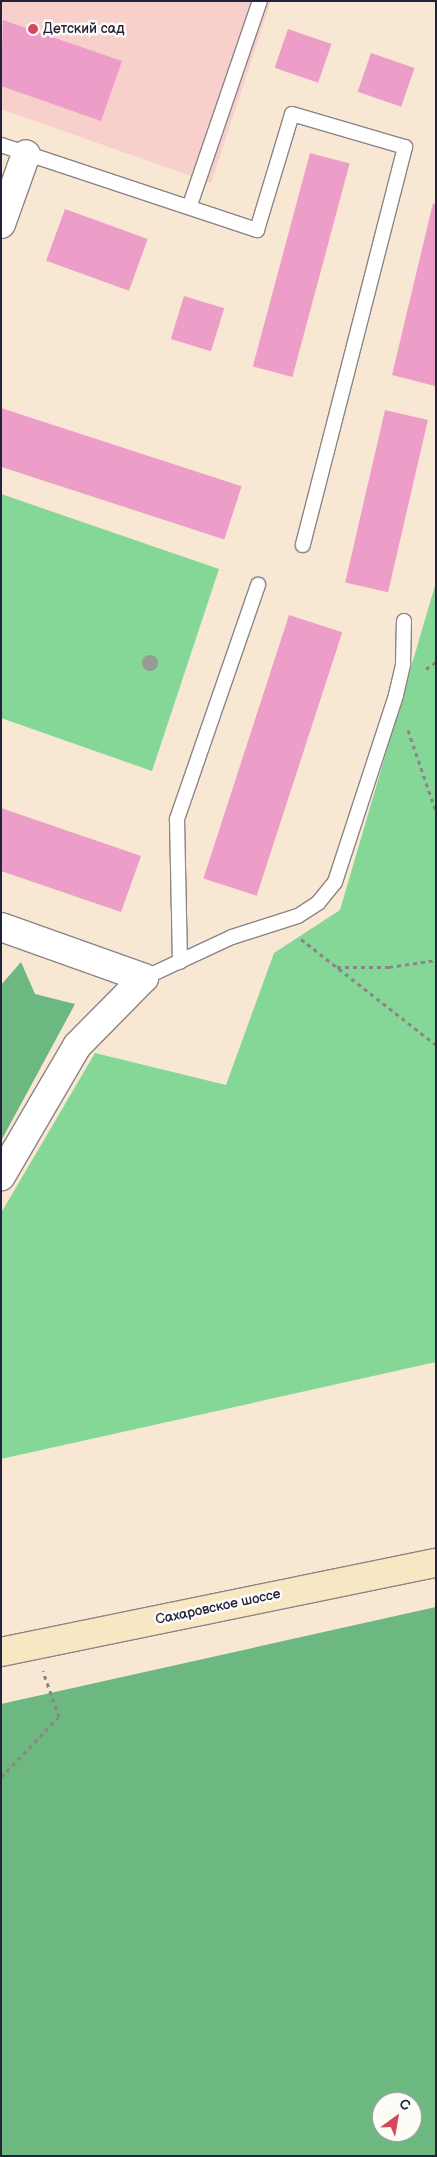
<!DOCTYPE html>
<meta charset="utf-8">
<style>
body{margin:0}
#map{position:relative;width:437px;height:2157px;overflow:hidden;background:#f7e7d3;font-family:"Balsamiq Sans",sans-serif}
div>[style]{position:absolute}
.built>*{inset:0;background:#f7d0cc}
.green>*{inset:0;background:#85d798}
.forest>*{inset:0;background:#6cb880}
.building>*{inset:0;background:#ed9ec8;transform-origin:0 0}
.path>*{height:3px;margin-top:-1.5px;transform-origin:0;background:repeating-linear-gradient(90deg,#8c8487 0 4px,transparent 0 8px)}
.roads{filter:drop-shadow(1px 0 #8c8487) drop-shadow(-1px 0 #8c8487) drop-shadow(0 1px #8c8487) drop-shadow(0 -1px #8c8487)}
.lane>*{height:14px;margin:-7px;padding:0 7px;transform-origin:7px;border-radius:7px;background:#fff}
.street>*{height:28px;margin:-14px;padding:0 14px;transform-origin:14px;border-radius:14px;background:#fff}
.secondary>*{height:28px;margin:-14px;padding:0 14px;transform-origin:14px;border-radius:14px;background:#f8e7c3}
.trees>*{width:16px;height:16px;margin:-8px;border-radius:50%;background:#959d92}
.dots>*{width:14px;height:14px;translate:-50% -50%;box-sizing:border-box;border:2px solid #fdfcf7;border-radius:50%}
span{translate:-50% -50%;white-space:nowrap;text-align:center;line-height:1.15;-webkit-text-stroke:5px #fdfcf7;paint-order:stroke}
.poi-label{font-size:14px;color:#22223b}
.left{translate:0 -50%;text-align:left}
.street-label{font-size:14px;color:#22223b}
.frame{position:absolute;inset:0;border:2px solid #22223b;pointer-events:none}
.north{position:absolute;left:372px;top:2092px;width:50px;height:50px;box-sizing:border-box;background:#fdfcf7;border:1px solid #a5a5ac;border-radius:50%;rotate:32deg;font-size:14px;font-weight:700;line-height:20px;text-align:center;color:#22223b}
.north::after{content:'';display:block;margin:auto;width:18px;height:22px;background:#d1495b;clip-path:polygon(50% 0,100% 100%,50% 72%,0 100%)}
</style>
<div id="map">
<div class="built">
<i style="clip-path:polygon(1px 1px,271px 1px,211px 183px,1px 109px)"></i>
</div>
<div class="green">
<i style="clip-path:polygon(1px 494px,219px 569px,152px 771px,1px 718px)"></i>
<i style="clip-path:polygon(436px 582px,436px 1362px,1px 1459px,1px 1213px,95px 1053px,226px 1085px,274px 953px,340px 910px)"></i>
</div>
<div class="forest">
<i style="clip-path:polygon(21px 962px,35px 994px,75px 1004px,1px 1141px,1px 985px)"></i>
<i style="clip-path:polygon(evenodd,436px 1607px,436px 2156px,1px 2156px,1px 1704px,436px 1607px,382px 2102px,412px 2102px,412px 2132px,382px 2132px,382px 2102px)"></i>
</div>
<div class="building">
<i style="clip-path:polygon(3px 20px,122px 61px,101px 121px,1px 86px)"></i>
<i style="left:288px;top:29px;width:46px;height:41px;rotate:19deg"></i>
<i style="left:371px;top:53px;width:46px;height:41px;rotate:19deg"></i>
<i style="left:310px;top:153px;width:41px;height:221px;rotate:15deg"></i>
<i style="clip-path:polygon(433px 203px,436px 204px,435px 386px,392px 375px)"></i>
<i style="left:65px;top:209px;width:88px;height:55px;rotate:20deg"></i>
<i style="left:184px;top:296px;width:42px;height:45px;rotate:17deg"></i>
<i style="left:1px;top:408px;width:253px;height:56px;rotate:18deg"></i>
<i style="left:385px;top:410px;width:44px;height:177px;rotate:13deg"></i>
<i style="left:289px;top:615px;width:56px;height:277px;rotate:18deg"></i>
<i style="clip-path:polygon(1px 808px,141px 856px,121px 912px,1px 871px)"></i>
</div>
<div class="path">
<i style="left:426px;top:669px;width:12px;rotate:-35deg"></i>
<i style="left:408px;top:730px;width:87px;rotate:71.1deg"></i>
<i style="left:301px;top:939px;width:172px;rotate:38.1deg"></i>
<i style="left:337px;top:967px;width:52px"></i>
<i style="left:389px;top:967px;width:48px;rotate:-8.5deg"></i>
<i style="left:1px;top:1777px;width:83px;rotate:-46deg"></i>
<i style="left:59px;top:1717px;width:49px;rotate:-109.2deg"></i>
</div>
<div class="roads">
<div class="lane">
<i style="left:1px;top:145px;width:270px;rotate:18.4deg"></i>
<i style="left:257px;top:230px;width:121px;rotate:-73.2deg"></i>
<i style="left:292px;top:114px;width:118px;rotate:16.3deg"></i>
<i style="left:405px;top:147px;width:411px;rotate:104.4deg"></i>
<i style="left:190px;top:205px;width:216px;rotate:-71.1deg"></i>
<i style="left:180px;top:962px;width:143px;rotate:-91.2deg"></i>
<i style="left:177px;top:819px;width:248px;rotate:-70.9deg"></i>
<i style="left:144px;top:978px;width:97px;rotate:-25deg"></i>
<i style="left:232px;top:937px;width:69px;rotate:-17.7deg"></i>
<i style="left:298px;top:916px;width:24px;rotate:-33deg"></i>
<i style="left:318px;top:903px;width:27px;rotate:-51deg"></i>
<i style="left:335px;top:882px;width:197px;rotate:-71.9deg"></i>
<i style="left:396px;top:695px;width:32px;rotate:-77deg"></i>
<i style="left:403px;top:664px;width:43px;rotate:-88.7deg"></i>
</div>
<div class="street">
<i style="left:1px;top:224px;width:74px;rotate:-70.3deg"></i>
<i style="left:1px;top:927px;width:152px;rotate:19.6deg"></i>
<i style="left:144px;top:978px;width:95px;rotate:134.6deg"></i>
<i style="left:77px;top:1046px;width:151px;rotate:120.3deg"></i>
</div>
<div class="secondary">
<i style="left:1px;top:1652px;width:444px;rotate:-11.6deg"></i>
</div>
</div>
<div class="trees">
<i style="left:150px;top:663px"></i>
</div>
<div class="dots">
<i style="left:33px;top:29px;background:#d1495b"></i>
</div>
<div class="poi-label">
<span class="left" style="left:43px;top:29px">Детский сад</span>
</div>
<div class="street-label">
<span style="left:218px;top:1607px;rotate:-12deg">Сахаровское шоссе</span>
</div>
<div class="frame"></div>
<div class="north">С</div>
</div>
